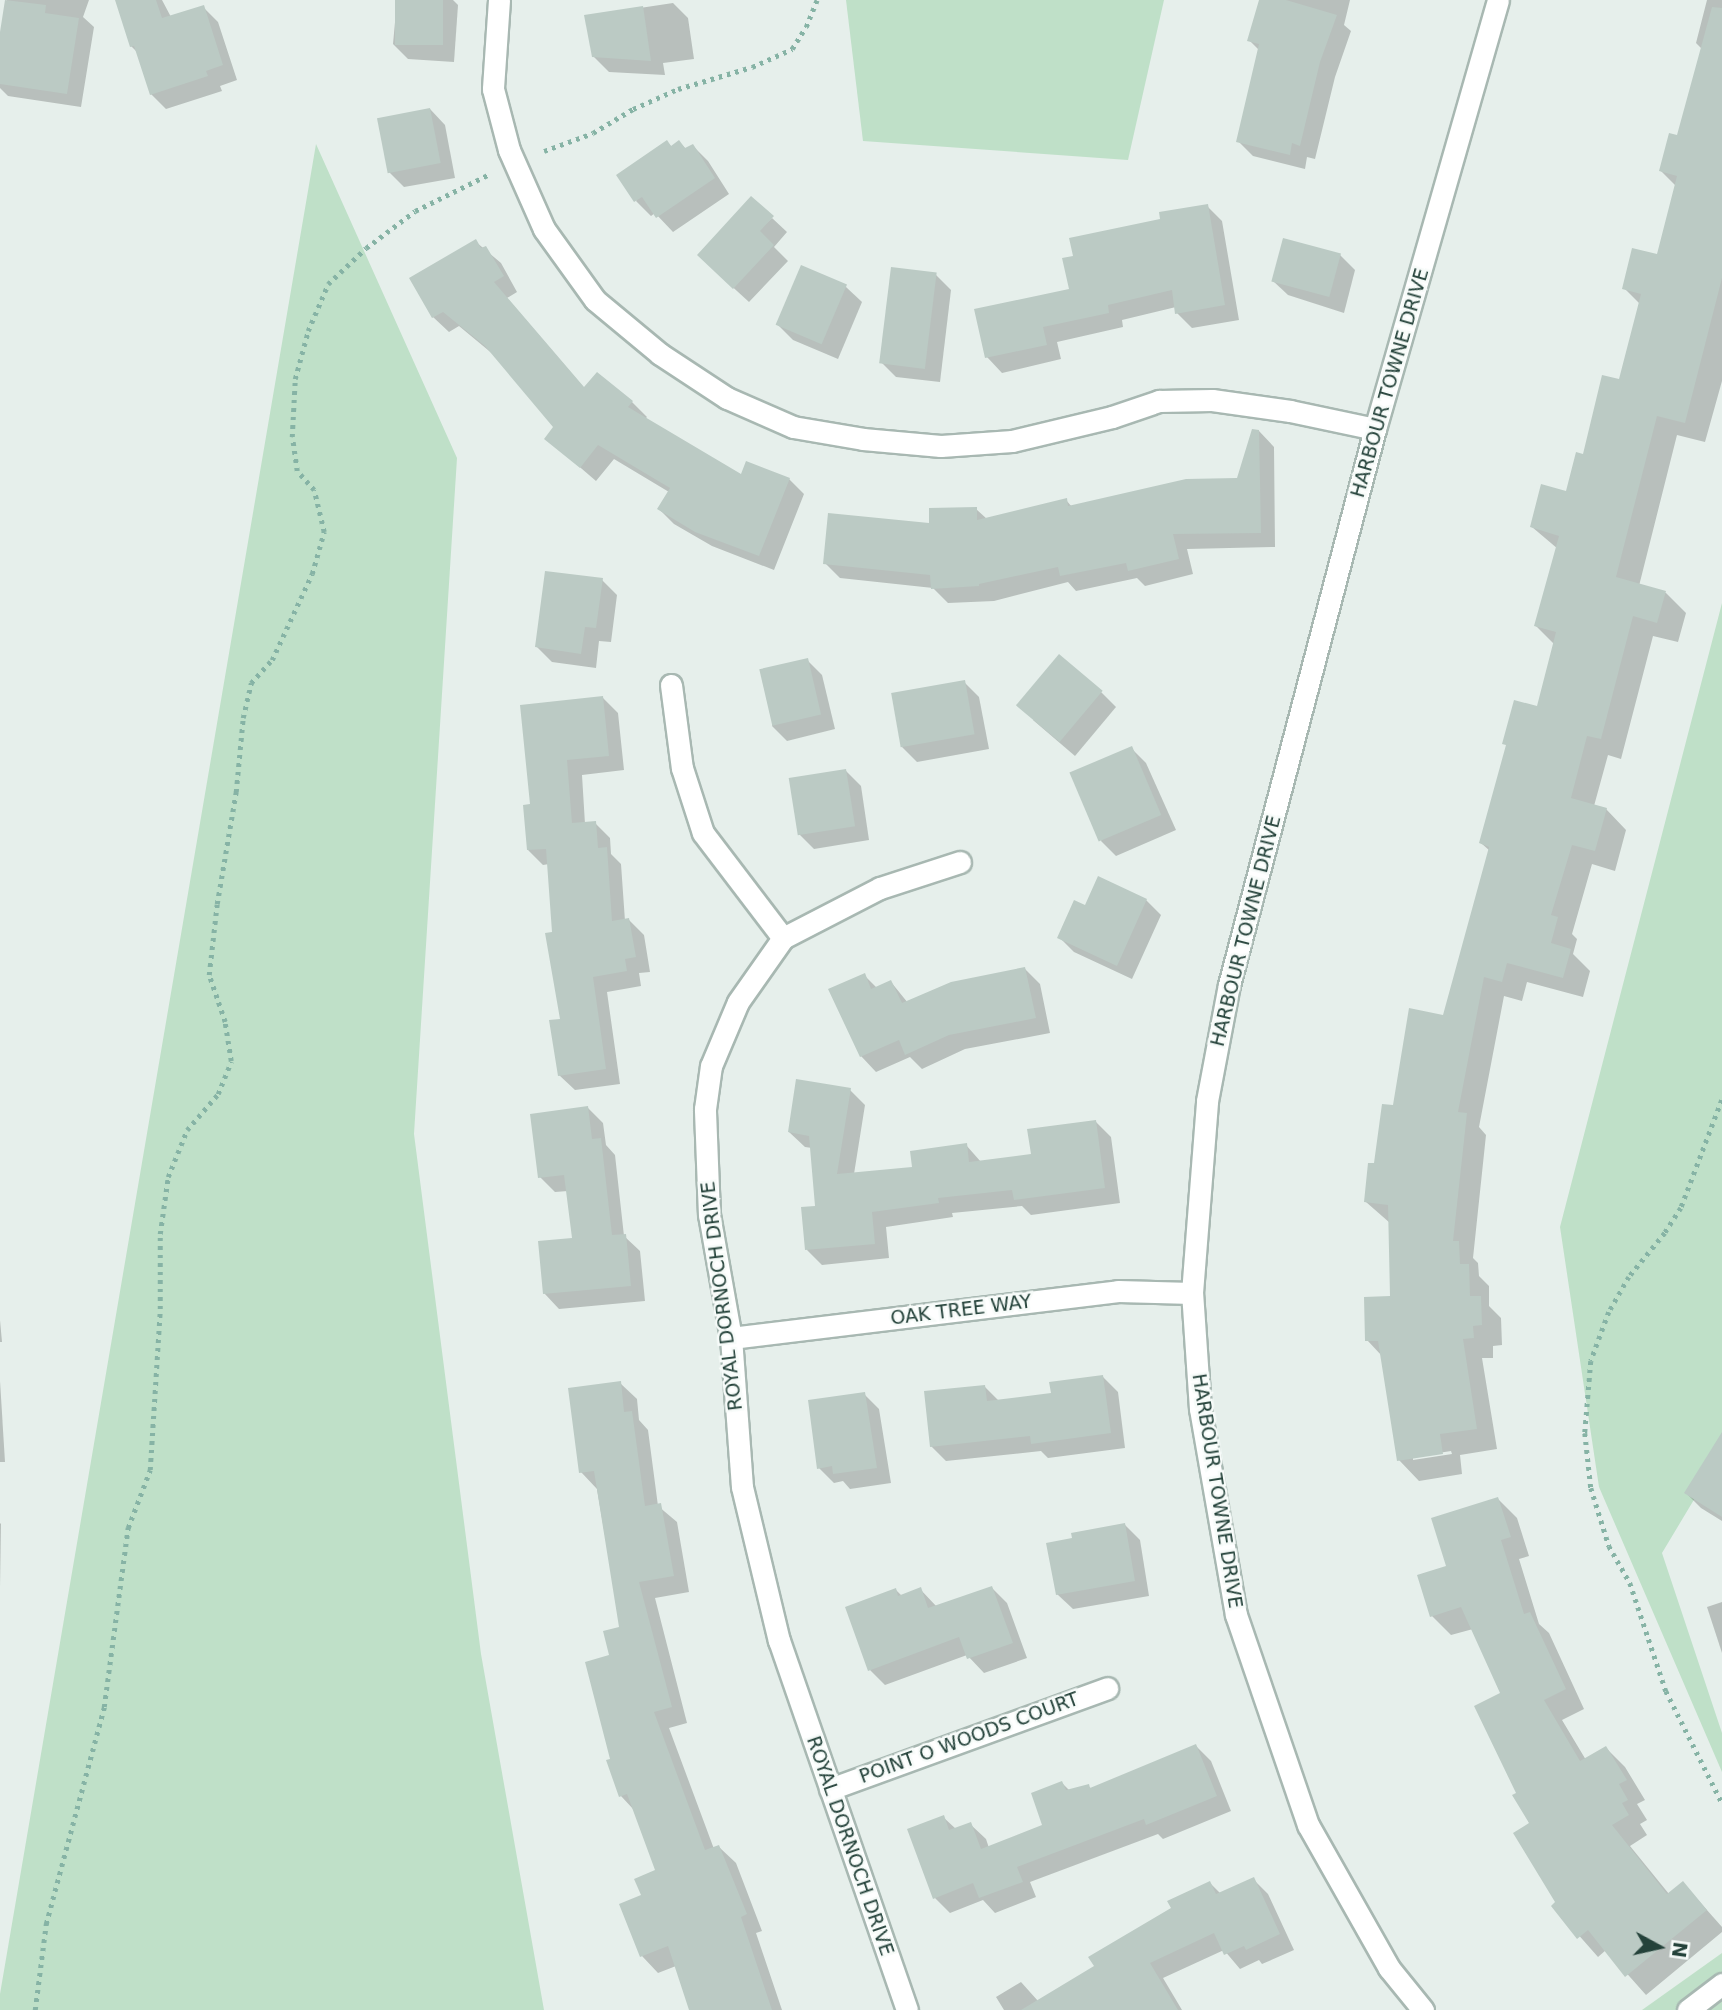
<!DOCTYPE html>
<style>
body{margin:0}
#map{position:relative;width:1722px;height:2010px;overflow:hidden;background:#e6efeb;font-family:"DejaVu Sans",sans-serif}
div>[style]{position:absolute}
.green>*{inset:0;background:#bfe0c8}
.shadow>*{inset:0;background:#0003}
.building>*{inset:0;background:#bbcac4;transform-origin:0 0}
.path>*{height:4.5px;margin-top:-2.25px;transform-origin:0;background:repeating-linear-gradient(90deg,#86b3a5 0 3.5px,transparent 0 8.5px)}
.roads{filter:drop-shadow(2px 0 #a8b8b2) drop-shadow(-2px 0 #a8b8b2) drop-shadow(0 2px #a8b8b2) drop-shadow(0 -2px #a8b8b2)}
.minor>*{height:21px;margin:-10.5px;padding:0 10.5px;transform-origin:10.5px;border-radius:10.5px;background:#fff}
span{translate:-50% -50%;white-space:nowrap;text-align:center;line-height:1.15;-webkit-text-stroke:5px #f7fbf9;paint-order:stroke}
.street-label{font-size:19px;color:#24423a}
.north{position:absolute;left:1624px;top:1912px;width:70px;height:70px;-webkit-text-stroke:5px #f7fbf9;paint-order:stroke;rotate:98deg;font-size:19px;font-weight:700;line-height:28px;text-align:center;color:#24423a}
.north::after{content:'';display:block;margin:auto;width:24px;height:32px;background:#24423a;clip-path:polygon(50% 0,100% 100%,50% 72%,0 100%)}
</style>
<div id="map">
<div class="green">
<i style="clip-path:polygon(846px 0,1164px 0,1128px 160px,863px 141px)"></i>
<i style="clip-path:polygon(316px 144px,457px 458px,414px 1134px,481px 1654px,544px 2010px,0 2010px,0 1994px)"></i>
<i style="clip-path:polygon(1722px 603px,1722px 1453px,1662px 1553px,1722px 1733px,1722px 1772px,1599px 1487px,1560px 1227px)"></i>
<i style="clip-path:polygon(1722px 1953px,1722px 2010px,1642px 2010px)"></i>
</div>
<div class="shadow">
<i style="clip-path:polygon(7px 0,89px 0,83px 17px,94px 27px,81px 107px,8px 96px,0 88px,0 43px)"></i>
<i style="clip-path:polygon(122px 0,162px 0,171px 17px,203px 7px,218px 22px,237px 80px,220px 86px,222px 91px,166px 109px,151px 94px,139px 54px,131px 46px)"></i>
<i style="clip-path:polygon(397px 0,453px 0,458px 5px,454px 62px,408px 59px,393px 44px)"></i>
<i style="clip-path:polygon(1261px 0,1350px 0,1344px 25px,1351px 31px,1335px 77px,1315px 159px,1307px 157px,1305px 169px,1253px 156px,1238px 141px,1260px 51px,1249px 40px)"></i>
<i style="clip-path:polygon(evenodd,1707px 0,1722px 0,1722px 381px,1705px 442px,1677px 435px,1639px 586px,1666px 593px,1686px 613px,1678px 642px,1653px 636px,1621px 759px,1608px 755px,1594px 806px,1606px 809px,1626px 830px,1615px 871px,1592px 864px,1572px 934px,1577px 939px,1573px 954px,1590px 971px,1583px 997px,1527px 982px,1522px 1001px,1504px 996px,1479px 1127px,1486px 1135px,1473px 1258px,1478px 1263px,1479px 1276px,1489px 1286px,1489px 1306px,1501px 1318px,1502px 1345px,1493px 1346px,1493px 1358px,1482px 1358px,1497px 1449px,1460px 1455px,1462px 1474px,1419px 1481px,1399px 1460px,1382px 1356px,1367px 1340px,1392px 1298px,1390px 1223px,1366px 1202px,1395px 1107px,1444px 1017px,1490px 851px,1481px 843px,1538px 708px,1555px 645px,1536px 626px,1558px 549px,1532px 527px,1568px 493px,1620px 381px,1640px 304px,1624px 288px,1658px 256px,1676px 186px,1661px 171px,1678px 137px,1702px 49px,1696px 43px,1707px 0,1451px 1451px,1452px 1454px,1413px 1460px,1413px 1457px,1451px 1451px)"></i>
<i style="clip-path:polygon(673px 3px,688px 18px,694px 59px,663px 63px,665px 75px,609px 72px,593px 56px,587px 16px)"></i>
<i style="clip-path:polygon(430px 109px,445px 125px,455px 178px,404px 187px,389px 172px)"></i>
<i style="clip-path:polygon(667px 142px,672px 147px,679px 142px,687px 150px,693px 146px,708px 161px,729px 194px,673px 232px,655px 213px,651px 216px,636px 201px)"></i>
<i style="clip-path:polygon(1207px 206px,1222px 221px,1239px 320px,1192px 328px,1177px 313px,1176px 307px,1122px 320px,1123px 327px,1057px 342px,1061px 359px,1002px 373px,987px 357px,1071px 290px,1075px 257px,1162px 220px)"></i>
<i style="clip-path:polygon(772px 218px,787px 232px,774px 247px,788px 261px,749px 302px,714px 270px)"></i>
<i style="clip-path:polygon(476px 242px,501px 263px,517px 292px,507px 298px,585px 389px,597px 374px,632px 402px,647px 417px,645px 419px,742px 476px,789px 479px,804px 494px,774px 570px,712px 546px,674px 524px,659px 509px,669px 492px,614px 459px,596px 481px,546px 438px,555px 427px,494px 355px,459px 326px,449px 332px,433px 317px)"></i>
<i style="clip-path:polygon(1340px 255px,1355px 270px,1344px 313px,1288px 295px,1272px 280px)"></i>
<i style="clip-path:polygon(802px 268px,846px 287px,862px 302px,838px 359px,793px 340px,778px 325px)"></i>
<i style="clip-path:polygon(936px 275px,951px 290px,940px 382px,896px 377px,881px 362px)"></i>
<i style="clip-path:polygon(1259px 431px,1274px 447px,1275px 547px,1187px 549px,1193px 574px,1145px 586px,1137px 578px,1076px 591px,1068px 582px,994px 601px,948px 603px,933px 588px,840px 578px,825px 563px,976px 509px,987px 519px,1066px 500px,1072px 507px,1239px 480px)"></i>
<i style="clip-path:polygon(602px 580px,617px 595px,611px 642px,599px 641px,596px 668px,552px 662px,537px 647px)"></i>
<i style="clip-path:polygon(807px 660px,822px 675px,835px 729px,787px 741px,772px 726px)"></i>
<i style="clip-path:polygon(964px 682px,979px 697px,989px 749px,917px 762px,902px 747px)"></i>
<i style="clip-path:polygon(1101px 692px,1116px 707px,1075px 756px,1033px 720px)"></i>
<i style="clip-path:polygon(603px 698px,618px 713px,624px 770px,582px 775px,585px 824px,595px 823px,610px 838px,611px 854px,621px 864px,625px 921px,629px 920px,644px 935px,650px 972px,639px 973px,641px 986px,607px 992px,620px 1084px,575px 1090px,559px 1075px,562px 1020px,549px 864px,543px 865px,528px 850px,532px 806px)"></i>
<i style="clip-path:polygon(1131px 748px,1146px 763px,1176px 830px,1116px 856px,1101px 841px)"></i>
<i style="clip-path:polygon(846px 771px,861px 786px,869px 840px,814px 849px,799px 834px)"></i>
<i style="clip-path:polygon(1099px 879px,1146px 900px,1161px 915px,1132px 979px,1074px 952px,1059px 937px,1086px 907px)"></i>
<i style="clip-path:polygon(1025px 969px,1040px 984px,1050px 1033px,965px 1049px,922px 1069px,910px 1057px,876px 1072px,861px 1056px,864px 975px,877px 988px,891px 982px,908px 1003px)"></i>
<i style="clip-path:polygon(850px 1090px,865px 1105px,854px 1174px,914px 1169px,966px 1145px,981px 1162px,1033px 1155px,1096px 1122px,1111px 1137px,1120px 1203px,1031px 1215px,1022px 1206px,952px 1213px,953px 1217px,886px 1227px,889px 1258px,822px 1265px,807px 1250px,816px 1208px,812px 1148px,805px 1147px,789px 1132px)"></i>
<i style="clip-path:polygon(588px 1108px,603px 1123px,606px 1145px,615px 1155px,624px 1236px,640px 1251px,645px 1301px,559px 1309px,544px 1293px,574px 1240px,568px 1191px,555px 1192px,540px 1177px)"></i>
<i style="clip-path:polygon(0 1320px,2px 1342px,0 1342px)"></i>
<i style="clip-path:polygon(1103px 1377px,1118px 1392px,1125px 1448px,1048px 1458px,1041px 1451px,946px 1461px,931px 1446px,985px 1387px,1000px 1402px,1053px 1394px)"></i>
<i style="clip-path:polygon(0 1381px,5px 1462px,0 1462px)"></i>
<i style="clip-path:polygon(620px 1383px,637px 1399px,639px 1420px,648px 1430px,658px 1506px,677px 1522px,689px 1592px,655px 1598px,687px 1723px,669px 1728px,714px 1849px,719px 1847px,736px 1863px,762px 1931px,756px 1933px,782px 2010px,691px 2010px,676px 1966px,658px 1973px,642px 1956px,622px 1905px,643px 1896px,657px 1871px,634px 1810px,621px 1796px,612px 1760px,611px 1656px,621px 1629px,597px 1489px,581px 1472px)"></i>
<i style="clip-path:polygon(864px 1394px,879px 1409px,891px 1483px,850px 1489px,843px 1481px,834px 1483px,819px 1468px)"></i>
<i style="clip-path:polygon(1722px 1435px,1722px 1521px,1701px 1508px,1686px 1493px)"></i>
<i style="clip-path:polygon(1498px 1499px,1517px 1518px,1529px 1556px,1519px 1559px,1539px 1624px,1549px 1633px,1584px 1709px,1562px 1720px,1586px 1760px,1606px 1748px,1625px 1767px,1645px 1800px,1637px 1804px,1647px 1820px,1640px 1824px,1647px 1835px,1630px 1846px,1669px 1894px,1683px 1883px,1722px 1927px,1722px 1932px,1646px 1995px,1606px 1950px,1598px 1957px,1553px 1906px,1557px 1903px,1519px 1794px,1503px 1694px,1473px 1629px,1451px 1635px,1432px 1616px,1449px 1567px)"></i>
<i style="clip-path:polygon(0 1523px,1px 1524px,0 1587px)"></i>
<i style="clip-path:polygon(1125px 1525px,1140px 1540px,1149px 1596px,1073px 1609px,1057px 1594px)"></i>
<i style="clip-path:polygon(992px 1588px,1007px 1603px,1027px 1658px,984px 1673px,967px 1655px,885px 1685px,870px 1670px,896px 1590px,902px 1596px,920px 1589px,937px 1607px)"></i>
<i style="clip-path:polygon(1722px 1602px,1722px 1653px,1707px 1607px)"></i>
<i style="clip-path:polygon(1196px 1746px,1211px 1761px,1231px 1811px,1163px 1839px,1158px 1834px,1030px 1882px,1036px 1897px,995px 1913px,983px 1900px,950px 1913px,935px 1898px,943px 1817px,956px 1829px,970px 1824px,986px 1839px,989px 1848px,1045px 1826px,1062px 1783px,1070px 1791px,1088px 1786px,1092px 1789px)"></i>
<i style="clip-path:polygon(1253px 1879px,1268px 1894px,1294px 1950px,1262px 1964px,1259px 1960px,1240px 1969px,1224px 1950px,1163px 1978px,1182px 2010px,1004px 2010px,996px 1997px,1021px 1982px,1038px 2001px,1096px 1967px,1210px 1883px,1221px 1894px)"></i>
</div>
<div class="building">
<i style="clip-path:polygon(5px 0,46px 5px,45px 13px,79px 18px,67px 94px,0 84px,0 32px)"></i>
<i style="clip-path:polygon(115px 0,156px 0,162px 18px,204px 5px,223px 65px,206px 71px,208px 76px,150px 95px,134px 46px,130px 47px)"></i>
<i style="left:395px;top:0;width:48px;height:45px"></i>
<i style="clip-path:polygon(1259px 0,1286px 0,1337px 15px,1320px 62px,1300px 146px,1292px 143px,1290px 155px,1236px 142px,1259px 44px,1247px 41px)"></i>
<i style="clip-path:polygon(643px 6px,651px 61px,592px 57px,584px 15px)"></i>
<i style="clip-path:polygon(1712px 7px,1722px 8px,1722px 278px,1685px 423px,1657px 416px,1616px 577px,1666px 591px,1657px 623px,1633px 616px,1601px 739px,1587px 736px,1571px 798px,1607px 808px,1595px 851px,1572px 845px,1551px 915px,1558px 917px,1551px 943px,1571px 949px,1563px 978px,1507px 963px,1502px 982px,1484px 977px,1458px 1112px,1467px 1113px,1453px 1241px,1459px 1241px,1460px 1264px,1469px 1264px,1470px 1296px,1481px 1296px,1482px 1325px,1473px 1326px,1474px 1338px,1463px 1339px,1477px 1429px,1440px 1434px,1443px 1454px,1397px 1461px,1378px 1341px,1365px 1341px,1364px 1297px,1390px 1296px,1388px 1205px,1364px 1202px,1368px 1163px,1374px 1163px,1382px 1104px,1393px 1105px,1409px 1008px,1443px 1015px,1489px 847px,1479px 843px,1506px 745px,1502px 744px,1514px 700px,1537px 706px,1556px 632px,1534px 626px,1559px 536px,1530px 527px,1541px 484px,1566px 491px,1576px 452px,1583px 454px,1602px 375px,1619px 379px,1641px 294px,1622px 289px,1632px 248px,1657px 254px,1677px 176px,1659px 171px,1669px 133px,1677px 135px)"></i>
<i style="left:430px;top:108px;width:56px;height:54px;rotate:79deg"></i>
<i style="clip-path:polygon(667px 140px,671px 146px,679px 140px,685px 148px,693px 144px,715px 178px,656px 218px,642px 197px,634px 202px,616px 175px)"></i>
<i style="clip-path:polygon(751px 196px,774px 216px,760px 231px,774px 245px,733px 289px,697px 255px)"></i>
<i style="clip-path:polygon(1208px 204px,1225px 305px,1175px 314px,1172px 290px,1108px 305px,1109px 313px,1043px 327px,1047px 345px,985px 358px,974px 309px,1069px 289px,1062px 258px,1073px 256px,1069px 238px,1160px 219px,1159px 212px)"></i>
<i style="left:1283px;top:238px;width:60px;height:45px;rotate:15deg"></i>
<i style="clip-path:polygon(476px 239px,481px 248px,486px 246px,504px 276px,494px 282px,584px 387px,597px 372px,633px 401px,628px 407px,741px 474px,746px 461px,790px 478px,759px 556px,695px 532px,657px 509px,670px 488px,598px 445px,580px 468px,544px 439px,553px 427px,485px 346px,443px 312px,432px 318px,409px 278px)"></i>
<i style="left:801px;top:265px;width:50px;height:65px;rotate:23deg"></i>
<i style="left:891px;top:267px;width:46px;height:97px;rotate:7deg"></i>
<i style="clip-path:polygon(1252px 429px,1259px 430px,1261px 533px,1173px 534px,1179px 559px,1128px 571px,1126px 563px,1060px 576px,1058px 567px,979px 584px,979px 586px,931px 589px,930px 575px,823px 564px,828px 513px,929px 523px,929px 508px,977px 507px,977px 520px,1067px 498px,1068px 506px,1186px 479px,1237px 478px)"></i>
<i style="clip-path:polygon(545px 571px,603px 578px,596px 628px,585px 627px,581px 654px,535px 647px)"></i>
<i style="left:1059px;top:654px;width:57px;height:67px;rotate:40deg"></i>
<i style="left:808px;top:658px;width:58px;height:50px;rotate:77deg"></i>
<i style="left:965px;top:680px;width:55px;height:75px;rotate:80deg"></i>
<i style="clip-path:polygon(603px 696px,609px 756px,567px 760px,572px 823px,596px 821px,598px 848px,607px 847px,612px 921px,629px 918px,636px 957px,625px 959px,627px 971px,593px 977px,606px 1069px,558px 1076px,549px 1020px,560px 1019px,545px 933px,552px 932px,546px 849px,527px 850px,523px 805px,530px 804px,520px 705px)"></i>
<i style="left:1132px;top:746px;width:75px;height:68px;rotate:67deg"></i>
<i style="left:846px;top:769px;width:58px;height:58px;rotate:81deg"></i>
<i style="clip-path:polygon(1098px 876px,1147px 899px,1117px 966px,1057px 938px,1074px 900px,1085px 905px)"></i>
<i style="clip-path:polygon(1025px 967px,1036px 1018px,949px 1035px,905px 1055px,899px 1040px,860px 1057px,828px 989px,865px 973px,871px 989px,891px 980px,902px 1003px,951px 982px)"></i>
<i style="clip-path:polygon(796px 1079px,851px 1088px,837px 1174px,912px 1167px,910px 1151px,967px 1143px,969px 1162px,1031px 1154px,1027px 1129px,1096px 1120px,1105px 1188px,1014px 1200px,1012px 1190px,938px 1198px,939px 1203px,872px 1212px,875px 1244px,805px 1250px,801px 1207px,815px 1206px,809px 1136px,788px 1132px)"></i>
<i style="clip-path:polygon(588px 1106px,592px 1139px,601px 1138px,612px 1235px,626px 1234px,631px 1286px,543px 1294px,538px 1241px,572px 1238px,564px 1175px,538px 1178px,530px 1114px)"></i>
<i style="clip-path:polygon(1103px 1375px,1111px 1433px,1031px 1444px,1030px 1436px,930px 1447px,924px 1391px,985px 1385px,987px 1401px,1051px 1393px,1049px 1382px)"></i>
<i style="clip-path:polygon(621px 1381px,624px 1412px,632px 1411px,645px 1506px,661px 1503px,674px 1576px,639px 1582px,672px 1707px,654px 1712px,705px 1850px,719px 1845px,747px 1914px,741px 1917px,772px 2010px,689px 2010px,668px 1946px,640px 1957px,619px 1904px,641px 1895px,634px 1879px,655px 1870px,627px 1794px,619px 1797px,606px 1760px,610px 1759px,585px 1662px,609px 1655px,603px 1631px,619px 1627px,594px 1471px,579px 1473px,568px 1388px)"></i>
<i style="clip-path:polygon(865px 1392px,877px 1468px,833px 1474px,832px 1466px,817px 1469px,808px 1400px)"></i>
<i style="clip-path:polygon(1722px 1432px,1722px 1517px,1684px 1493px)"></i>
<i style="clip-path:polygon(1498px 1497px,1511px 1537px,1501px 1540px,1524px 1614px,1530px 1612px,1566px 1689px,1544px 1700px,1580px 1761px,1606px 1746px,1627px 1780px,1619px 1784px,1628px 1800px,1622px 1803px,1629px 1815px,1612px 1825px,1667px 1894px,1683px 1881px,1707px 1910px,1625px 1977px,1588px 1930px,1577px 1939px,1551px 1906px,1555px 1902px,1513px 1833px,1529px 1823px,1512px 1795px,1516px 1793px,1474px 1706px,1500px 1693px,1461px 1607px,1430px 1617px,1417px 1575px,1446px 1566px,1431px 1518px)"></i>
<i style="clip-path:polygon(1125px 1523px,1135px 1581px,1056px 1595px,1046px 1543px,1072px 1538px,1071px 1533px)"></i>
<i style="clip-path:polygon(992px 1586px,1013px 1643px,967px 1659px,959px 1637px,868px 1671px,845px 1607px,896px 1588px,898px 1596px,921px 1587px,928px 1608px)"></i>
<i style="clip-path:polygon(1196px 1744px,1217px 1796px,1146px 1825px,1144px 1819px,1017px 1867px,1023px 1882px,979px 1898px,973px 1883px,933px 1899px,907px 1829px,944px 1815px,949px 1830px,971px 1822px,981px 1849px,1042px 1825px,1031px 1793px,1062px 1781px,1066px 1790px,1089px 1784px,1090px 1788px)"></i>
<i style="clip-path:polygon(1254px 1877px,1280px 1934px,1246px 1950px,1244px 1946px,1224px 1955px,1214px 1933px,1150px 1963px,1178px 2010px,1021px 2010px,1094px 1966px,1088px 1957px,1171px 1908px,1167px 1901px,1210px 1881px,1216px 1894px)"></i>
</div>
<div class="path">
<i style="left:544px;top:151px;width:52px;rotate:-20.2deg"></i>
<i style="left:593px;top:133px;width:47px;rotate:-31deg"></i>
<i style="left:633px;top:109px;width:49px;rotate:-24deg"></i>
<i style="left:678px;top:89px;width:77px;rotate:-16.6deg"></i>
<i style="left:752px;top:67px;width:44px;rotate:-24.2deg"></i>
<i style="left:792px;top:49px;width:26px;rotate:-58deg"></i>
<i style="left:806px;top:27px;width:29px;rotate:-68deg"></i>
<i style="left:1722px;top:1100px;width:116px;rotate:110.8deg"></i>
<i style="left:1681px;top:1208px;width:30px;rotate:123deg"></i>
<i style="left:1665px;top:1233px;width:57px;rotate:129.3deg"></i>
<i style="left:1629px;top:1277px;width:40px;rotate:119.7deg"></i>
<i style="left:1609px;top:1312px;width:52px;rotate:110.2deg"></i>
<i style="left:1591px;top:1361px;width:72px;rotate:94.8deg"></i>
<i style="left:1585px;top:1433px;width:55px;rotate:83.8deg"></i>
<i style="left:1591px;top:1488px;width:61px;rotate:72.8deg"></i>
<i style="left:1609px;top:1546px;width:43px;rotate:60.4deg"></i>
<i style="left:1630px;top:1583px;width:114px;rotate:71.6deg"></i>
<i style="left:1666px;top:1691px;width:125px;rotate:63.4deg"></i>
<i style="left:35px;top:2010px;width:87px;rotate:-82.7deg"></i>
<i style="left:46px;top:1924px;width:225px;rotate:-75deg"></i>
<i style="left:104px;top:1707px;width:181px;rotate:-82.4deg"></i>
<i style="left:128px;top:1528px;width:62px;rotate:-69.2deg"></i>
<i style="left:150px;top:1470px;width:161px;rotate:-86.4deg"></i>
<i style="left:160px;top:1309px;width:75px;rotate:-90deg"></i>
<i style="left:160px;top:1234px;width:58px;rotate:-82deg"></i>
<i style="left:168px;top:1177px;width:51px;rotate:-68deg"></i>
<i style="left:187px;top:1130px;width:48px;rotate:-49.3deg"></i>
<i style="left:218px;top:1094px;width:35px;rotate:-68deg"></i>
<i style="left:231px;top:1061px;width:39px;rotate:-99deg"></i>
<i style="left:225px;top:1022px;width:50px;rotate:-108.8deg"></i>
<i style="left:209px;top:975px;width:71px;rotate:-83.6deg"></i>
<i style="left:217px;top:904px;width:114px;rotate:-80.4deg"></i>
<i style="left:236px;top:792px;width:74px;rotate:-84.6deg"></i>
<i style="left:243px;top:718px;width:36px;rotate:-77deg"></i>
<i style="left:251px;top:683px;width:31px;rotate:-48deg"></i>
<i style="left:272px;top:660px;width:95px;rotate:-65.1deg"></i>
<i style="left:312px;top:574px;width:44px;rotate:-74.1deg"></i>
<i style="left:324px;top:532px;width:43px;rotate:-103.4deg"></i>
<i style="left:314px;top:490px;width:25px;rotate:-132deg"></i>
<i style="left:297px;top:471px;width:34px;rotate:-98deg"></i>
<i style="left:292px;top:437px;width:58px;rotate:-87deg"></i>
<i style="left:295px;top:379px;width:50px;rotate:-74.8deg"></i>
<i style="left:308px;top:331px;width:51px;rotate:-66.9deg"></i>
<i style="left:328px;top:284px;width:52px;rotate:-43.5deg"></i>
<i style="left:366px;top:248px;width:61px;rotate:-37.1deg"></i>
<i style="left:415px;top:211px;width:81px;rotate:-26.3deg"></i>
</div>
<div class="roads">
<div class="minor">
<i style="left:499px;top:0;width:89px;rotate:93.9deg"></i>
<i style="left:493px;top:89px;width:63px;rotate:75.3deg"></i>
<i style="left:509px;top:150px;width:86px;rotate:66.1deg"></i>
<i style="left:544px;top:229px;width:87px;rotate:54.3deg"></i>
<i style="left:595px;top:300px;width:85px;rotate:39.7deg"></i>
<i style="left:660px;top:354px;width:80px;rotate:33.3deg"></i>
<i style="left:727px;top:398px;width:72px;rotate:23.7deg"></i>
<i style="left:793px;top:427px;width:71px;rotate:9.7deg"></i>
<i style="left:863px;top:439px;width:78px;rotate:5.1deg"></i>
<i style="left:941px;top:446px;width:71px;rotate:-4deg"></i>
<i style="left:1012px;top:441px;width:103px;rotate:-13.5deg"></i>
<i style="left:1112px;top:417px;width:50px;rotate:-18.8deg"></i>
<i style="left:1159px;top:401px;width:53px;rotate:-1.1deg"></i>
<i style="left:1212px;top:400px;width:79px;rotate:8deg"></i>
<i style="left:1290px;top:411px;width:87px;rotate:12deg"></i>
<i style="left:671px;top:685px;width:84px;rotate:82.5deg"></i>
<i style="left:682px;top:768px;width:68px;rotate:72.1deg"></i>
<i style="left:703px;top:833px;width:132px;rotate:52.7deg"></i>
<i style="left:731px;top:1338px;width:390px;rotate:-6.9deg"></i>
<i style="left:1118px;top:1291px;width:74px;rotate:1.5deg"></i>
<i style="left:830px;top:1789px;width:295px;rotate:-20deg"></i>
<i style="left:907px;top:2010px;width:391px;rotate:-109.1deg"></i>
<i style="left:779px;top:1641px;width:158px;rotate:-103.5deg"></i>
<i style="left:742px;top:1487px;width:149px;rotate:-94.2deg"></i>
<i style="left:731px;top:1338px;width:125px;rotate:-100.1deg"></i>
<i style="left:709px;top:1215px;width:106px;rotate:-92.2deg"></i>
<i style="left:705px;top:1109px;width:43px;rotate:-82.1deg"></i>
<i style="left:711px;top:1066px;width:69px;rotate:-67.1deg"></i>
<i style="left:738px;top:1002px;width:78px;rotate:-54.9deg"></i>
<i style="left:783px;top:938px;width:109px;rotate:-27.3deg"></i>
<i style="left:880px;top:888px;width:84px;rotate:-18deg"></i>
<i style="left:1423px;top:2010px;width:54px;rotate:-129deg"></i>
<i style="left:1389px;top:1968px;width:164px;rotate:-119.5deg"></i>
<i style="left:1308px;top:1825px;width:222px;rotate:-108.9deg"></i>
<i style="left:1236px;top:1615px;width:209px;rotate:-99.9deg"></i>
<i style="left:1200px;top:1409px;width:116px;rotate:-93.9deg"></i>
<i style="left:1192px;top:1293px;width:193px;rotate:-85.5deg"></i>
<i style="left:1207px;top:1101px;width:118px;rotate:-79.3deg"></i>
<i style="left:1229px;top:985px;width:575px;rotate:-75.29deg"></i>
<i style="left:1375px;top:429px;width:446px;rotate:-74deg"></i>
<i style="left:1688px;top:2010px;width:43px;rotate:-37.4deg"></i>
</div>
</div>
<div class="street-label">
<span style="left:1390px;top:383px;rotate:-74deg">HARBOUR TOWNE DRIVE</span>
<span style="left:1246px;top:931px;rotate:-76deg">HARBOUR TOWNE DRIVE</span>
<span style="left:722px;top:1296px;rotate:-97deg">ROYAL DORNOCH DRIVE</span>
<span style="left:961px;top:1310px;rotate:-7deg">OAK TREE WAY</span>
<span style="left:1217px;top:1491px;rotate:81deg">HARBOUR TOWNE DRIVE</span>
<span style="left:969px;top:1738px;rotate:-20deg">POINT O WOODS COURT</span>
<span style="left:850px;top:1846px;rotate:71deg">ROYAL DORNOCH DRIVE</span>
</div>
<div class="north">N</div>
</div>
